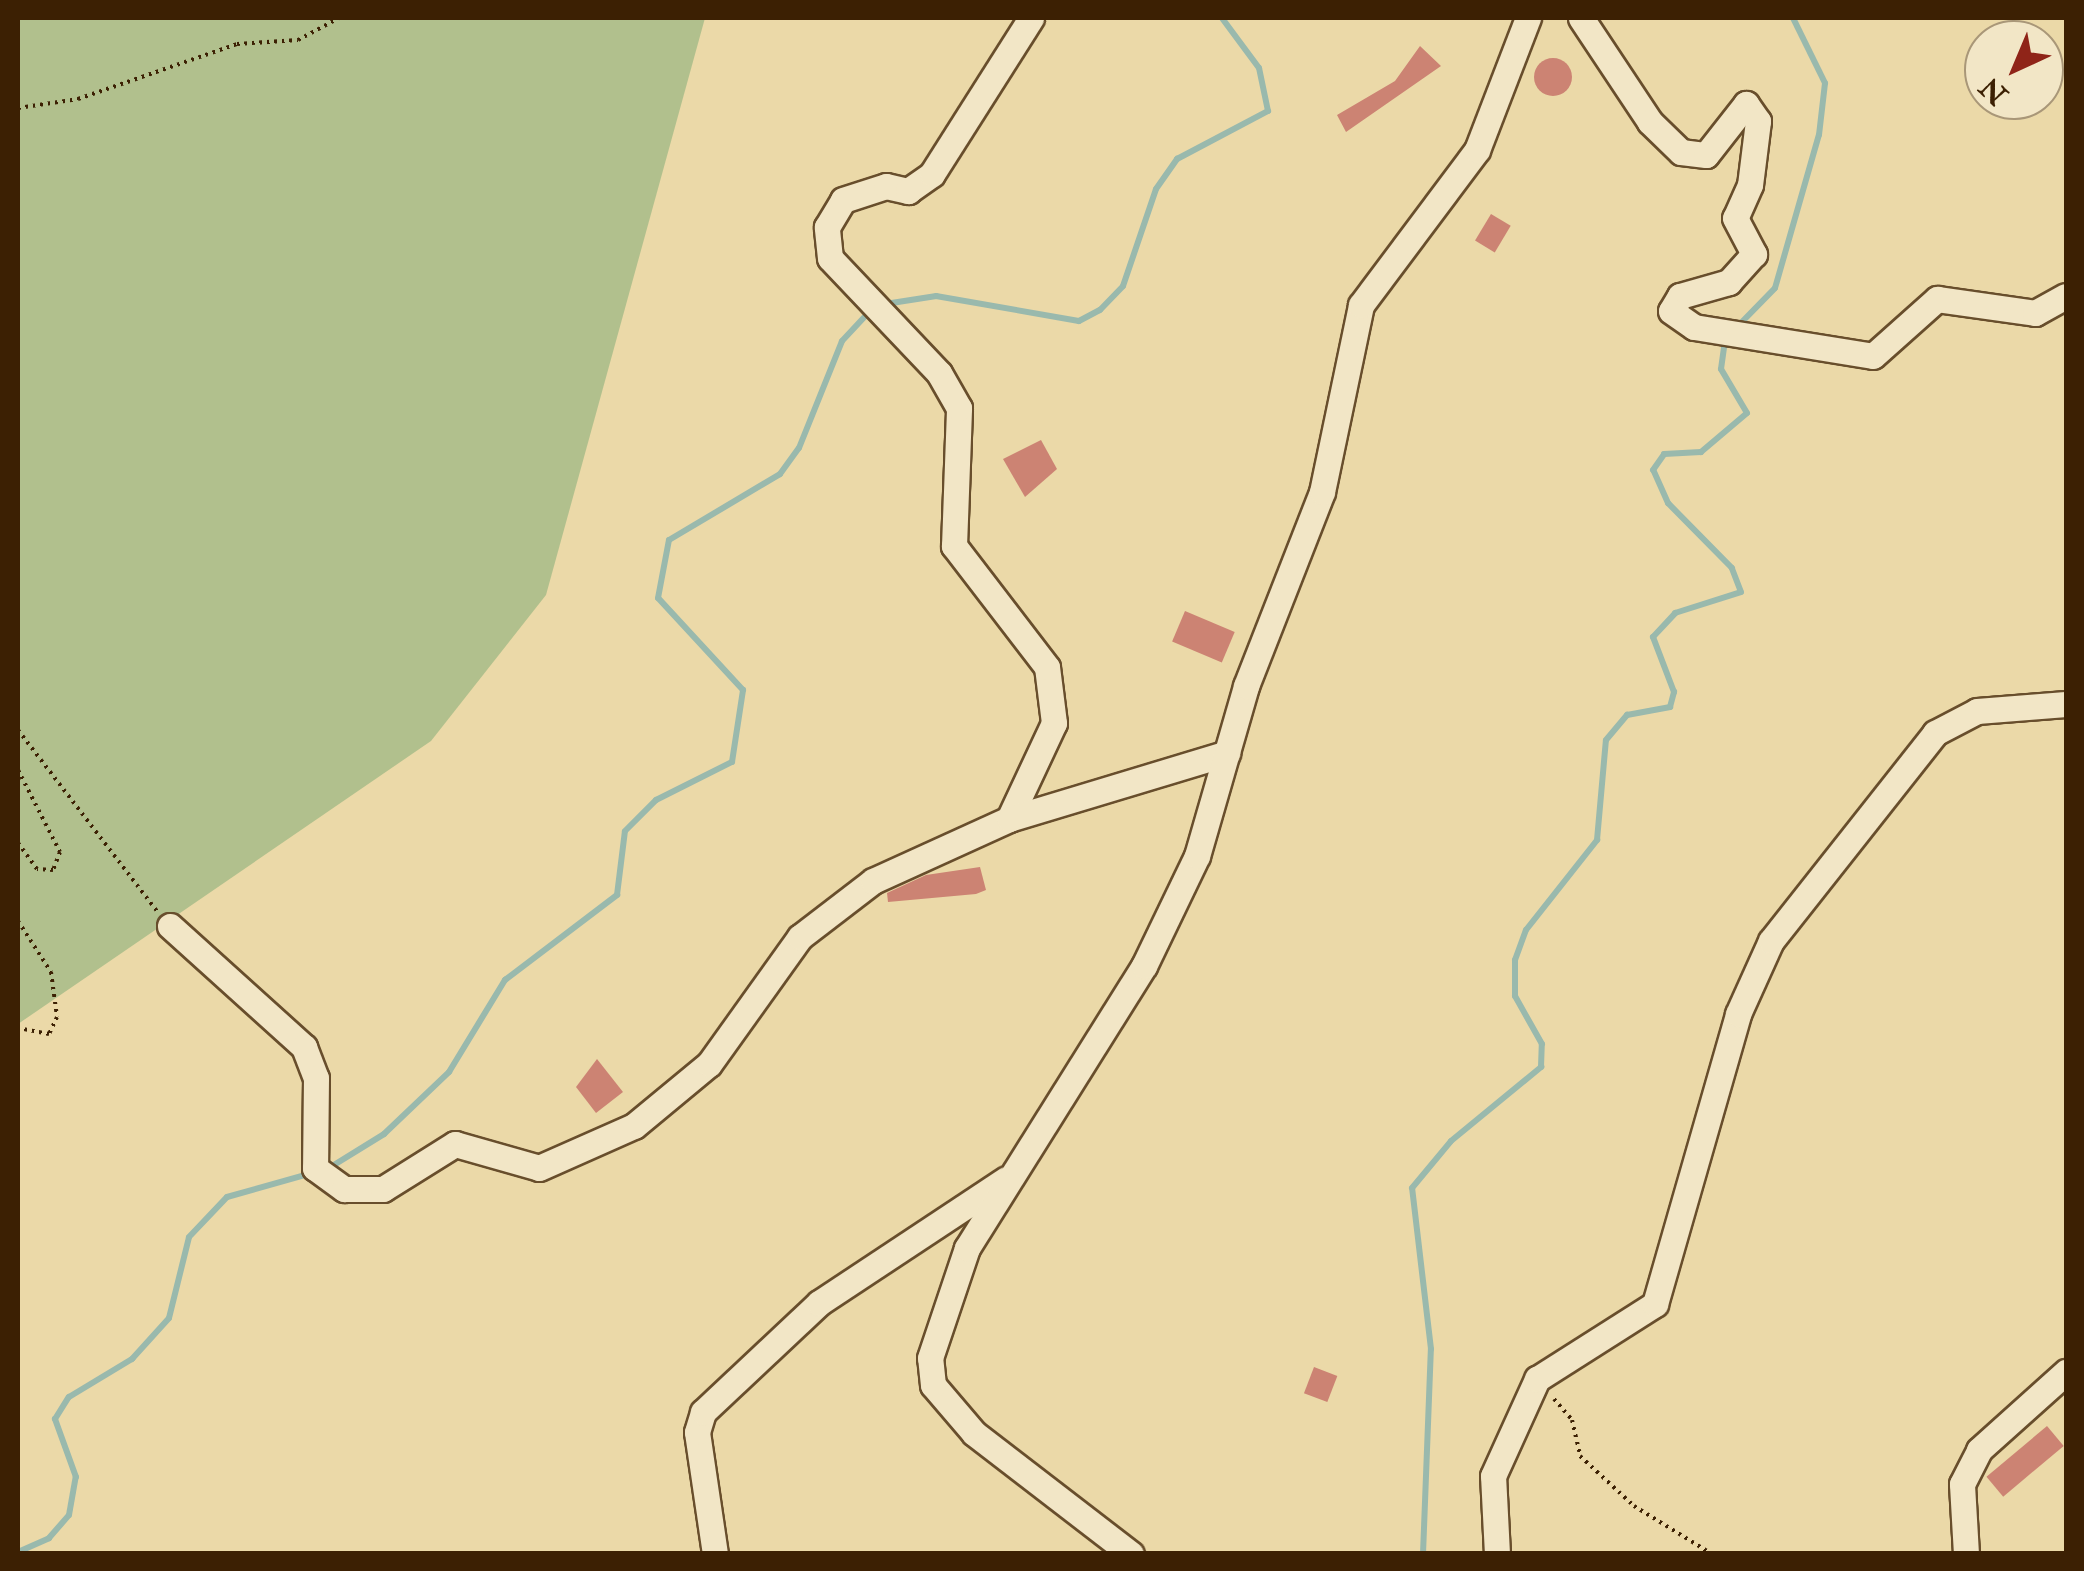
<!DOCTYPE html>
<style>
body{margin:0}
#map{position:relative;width:2084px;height:1571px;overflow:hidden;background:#ebd9a8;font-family:"IM FELL Double Pica",serif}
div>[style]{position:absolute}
.green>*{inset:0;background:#b1c08d}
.stream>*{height:6px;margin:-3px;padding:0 3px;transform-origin:3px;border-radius:3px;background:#99b9ad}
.building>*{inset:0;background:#cc8373;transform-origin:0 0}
.round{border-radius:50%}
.path>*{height:4px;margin-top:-2px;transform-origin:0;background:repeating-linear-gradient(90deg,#3c2003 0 2.5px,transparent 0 7.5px)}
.roads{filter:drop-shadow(2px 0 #684e2c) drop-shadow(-2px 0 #684e2c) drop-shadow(0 2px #684e2c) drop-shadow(0 -2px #684e2c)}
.minor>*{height:25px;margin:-12.5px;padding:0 12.5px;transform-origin:12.5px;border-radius:12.5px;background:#f2e6c6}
span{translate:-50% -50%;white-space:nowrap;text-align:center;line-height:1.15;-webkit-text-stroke:8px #f2e6c6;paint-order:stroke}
.frame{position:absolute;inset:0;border:20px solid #3c2003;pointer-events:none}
.north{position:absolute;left:1964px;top:20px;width:100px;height:100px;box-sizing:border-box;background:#f2e6c6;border:2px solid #a99778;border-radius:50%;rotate:224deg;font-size:28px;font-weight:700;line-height:40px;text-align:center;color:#3c2003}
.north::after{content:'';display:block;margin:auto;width:35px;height:45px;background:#8f2418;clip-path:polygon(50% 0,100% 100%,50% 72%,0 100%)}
</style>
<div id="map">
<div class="green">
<i style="clip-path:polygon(18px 18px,705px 18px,546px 595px,431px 741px,18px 1024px)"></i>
</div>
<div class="stream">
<i style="left:885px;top:304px;width:52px;rotate:-8.9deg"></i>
<i style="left:936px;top:296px;width:145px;rotate:9.9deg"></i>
<i style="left:1079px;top:321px;width:24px;rotate:-28deg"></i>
<i style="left:1100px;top:310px;width:33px;rotate:-46deg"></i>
<i style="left:1123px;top:286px;width:102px;rotate:-71.2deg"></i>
<i style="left:1156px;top:189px;width:37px;rotate:-55deg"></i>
<i style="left:1177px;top:159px;width:103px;rotate:-27.8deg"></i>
<i style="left:1268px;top:111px;width:44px;rotate:-101.8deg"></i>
<i style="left:1259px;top:68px;width:62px;rotate:-126.5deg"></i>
<i style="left:1737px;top:327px;width:54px;rotate:-45.7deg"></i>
<i style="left:1775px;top:288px;width:159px;rotate:-74deg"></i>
<i style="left:1819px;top:135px;width:52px;rotate:-83.4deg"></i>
<i style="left:1825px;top:83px;width:72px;rotate:-116.2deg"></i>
<i style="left:329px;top:1168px;width:65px;rotate:-31.7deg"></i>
<i style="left:384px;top:1134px;width:90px;rotate:-43.6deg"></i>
<i style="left:449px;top:1072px;width:108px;rotate:-58.7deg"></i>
<i style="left:505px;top:980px;width:141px;rotate:-37.2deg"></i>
<i style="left:617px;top:895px;width:64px;rotate:-82.9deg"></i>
<i style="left:625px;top:831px;width:44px;rotate:-45deg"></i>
<i style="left:656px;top:800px;width:85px;rotate:-26.6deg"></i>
<i style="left:732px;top:762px;width:73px;rotate:-81.3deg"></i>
<i style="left:743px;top:690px;width:125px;rotate:-132.7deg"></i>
<i style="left:658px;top:598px;width:59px;rotate:-79.3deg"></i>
<i style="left:669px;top:540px;width:129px;rotate:-30.7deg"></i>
<i style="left:780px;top:474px;width:32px;rotate:-54deg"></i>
<i style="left:799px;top:448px;width:115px;rotate:-68.1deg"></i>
<i style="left:842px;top:341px;width:40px;rotate:-47deg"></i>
<i style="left:18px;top:1552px;width:34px;rotate:-24deg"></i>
<i style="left:49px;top:1538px;width:30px;rotate:-49deg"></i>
<i style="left:69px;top:1515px;width:39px;rotate:-80deg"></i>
<i style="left:76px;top:1477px;width:62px;rotate:-109.9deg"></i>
<i style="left:55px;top:1419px;width:26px;rotate:-58deg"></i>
<i style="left:69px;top:1397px;width:74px;rotate:-31.1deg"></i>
<i style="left:132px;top:1359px;width:55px;rotate:-47.9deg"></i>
<i style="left:169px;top:1318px;width:83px;rotate:-76.1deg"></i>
<i style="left:189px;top:1237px;width:55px;rotate:-46.5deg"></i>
<i style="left:227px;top:1197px;width:88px;rotate:-15.8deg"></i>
<i style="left:1423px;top:1554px;width:205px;rotate:-87.8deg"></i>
<i style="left:1431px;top:1349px;width:162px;rotate:-96.7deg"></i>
<i style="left:1412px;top:1188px;width:61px;rotate:-50.3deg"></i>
<i style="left:1451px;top:1141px;width:117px;rotate:-39.4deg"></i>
<i style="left:1541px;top:1067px;width:23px;rotate:-88deg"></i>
<i style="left:1542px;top:1044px;width:55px;rotate:-119.4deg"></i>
<i style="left:1515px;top:996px;width:36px;rotate:-90deg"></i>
<i style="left:1515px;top:960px;width:32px;rotate:-70deg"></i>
<i style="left:1526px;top:930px;width:115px;rotate:-51.7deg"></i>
<i style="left:1597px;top:840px;width:100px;rotate:-84.9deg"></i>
<i style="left:1606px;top:740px;width:33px;rotate:-50deg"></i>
<i style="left:1627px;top:715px;width:44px;rotate:-10.5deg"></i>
<i style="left:1670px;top:707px;width:16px;rotate:-75deg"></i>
<i style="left:1674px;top:692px;width:59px;rotate:-110.9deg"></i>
<i style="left:1653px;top:637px;width:33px;rotate:-47deg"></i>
<i style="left:1675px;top:613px;width:69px;rotate:-17.7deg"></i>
<i style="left:1741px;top:592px;width:26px;rotate:-111deg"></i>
<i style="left:1732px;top:568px;width:91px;rotate:-134.6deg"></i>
<i style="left:1668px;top:503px;width:36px;rotate:-114deg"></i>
<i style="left:1653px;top:470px;width:19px;rotate:-55deg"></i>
<i style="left:1664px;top:454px;width:37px;rotate:-3deg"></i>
<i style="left:1701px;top:452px;width:60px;rotate:-40.3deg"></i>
<i style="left:1747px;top:413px;width:51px;rotate:-120.6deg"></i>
<i style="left:1721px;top:369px;width:29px;rotate:-82deg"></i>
</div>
<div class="building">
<i style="clip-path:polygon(1420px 46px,1441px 66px,1346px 132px,1337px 115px,1395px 81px)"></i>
<i class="round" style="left:1534px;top:58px;width:38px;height:38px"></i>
<i style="left:1491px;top:214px;width:23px;height:31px;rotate:31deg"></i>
<i style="clip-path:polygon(1041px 440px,1057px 469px,1025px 497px,1003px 459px)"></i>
<i style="left:1185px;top:611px;width:54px;height:33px;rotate:23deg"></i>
<i style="clip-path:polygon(980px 867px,986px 890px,976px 894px,888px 902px,887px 893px,926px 875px)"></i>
<i style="clip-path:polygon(597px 1059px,623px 1092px,596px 1113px,576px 1087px)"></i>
<i style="left:1314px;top:1367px;width:25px;height:28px;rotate:21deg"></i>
<i style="left:2047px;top:1426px;width:26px;height:79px;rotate:50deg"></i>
</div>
<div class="path">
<i style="left:18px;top:108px;width:61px;rotate:-8.5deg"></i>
<i style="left:78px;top:99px;width:168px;rotate:-19.1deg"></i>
<i style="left:237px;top:44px;width:61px;rotate:-3.8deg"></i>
<i style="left:298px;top:40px;width:47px;rotate:-28.2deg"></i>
<i style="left:18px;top:730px;width:228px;rotate:52.5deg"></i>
<i style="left:18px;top:770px;width:92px;rotate:62.9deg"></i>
<i style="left:60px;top:852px;width:19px;rotate:111deg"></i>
<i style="left:53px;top:870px;width:16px;rotate:-176deg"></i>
<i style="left:37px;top:869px;width:32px;rotate:-126deg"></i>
<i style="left:18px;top:921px;width:61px;rotate:57.1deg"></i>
<i style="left:51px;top:972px;width:45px;rotate:82.4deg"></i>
<i style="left:57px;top:1017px;width:19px;rotate:115deg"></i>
<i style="left:49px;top:1034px;width:32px;rotate:-169deg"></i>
<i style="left:1554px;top:1399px;width:28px;rotate:49deg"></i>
<i style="left:1572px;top:1420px;width:37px;rotate:77deg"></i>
<i style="left:1580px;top:1456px;width:74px;rotate:42.8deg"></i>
<i style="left:1634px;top:1506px;width:92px;rotate:31.6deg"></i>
</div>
<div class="roads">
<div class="minor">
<i style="left:1581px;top:18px;width:125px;rotate:56.4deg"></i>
<i style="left:1650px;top:122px;width:43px;rotate:44.1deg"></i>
<i style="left:1681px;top:152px;width:25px;rotate:7deg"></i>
<i style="left:1706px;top:155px;width:65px;rotate:-51.9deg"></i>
<i style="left:1746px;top:104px;width:21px;rotate:55deg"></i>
<i style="left:1758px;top:121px;width:64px;rotate:97.1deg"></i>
<i style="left:1750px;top:185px;width:36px;rotate:114deg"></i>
<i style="left:1735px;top:218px;width:41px;rotate:62.2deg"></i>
<i style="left:1754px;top:254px;width:38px;rotate:132deg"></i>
<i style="left:1729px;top:282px;width:51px;rotate:164.1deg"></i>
<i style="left:1680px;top:296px;width:17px;rotate:121deg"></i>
<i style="left:1671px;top:311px;width:28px;rotate:35deg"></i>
<i style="left:1694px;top:327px;width:181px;rotate:9.2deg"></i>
<i style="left:1873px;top:356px;width:86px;rotate:-41.7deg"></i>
<i style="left:1937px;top:299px;width:99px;rotate:8.1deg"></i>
<i style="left:2035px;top:313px;width:35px;rotate:-29deg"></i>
<i style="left:1009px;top:819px;width:106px;rotate:-64.9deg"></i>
<i style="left:1054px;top:723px;width:56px;rotate:-97.1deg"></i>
<i style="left:1047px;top:667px;width:153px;rotate:-127.5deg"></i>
<i style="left:954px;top:546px;width:138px;rotate:-87.9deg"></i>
<i style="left:959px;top:408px;width:40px;rotate:-119.7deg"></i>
<i style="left:939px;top:373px;width:158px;rotate:-133.5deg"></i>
<i style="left:830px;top:258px;width:31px;rotate:-96deg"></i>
<i style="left:827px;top:227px;width:31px;rotate:-59deg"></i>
<i style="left:843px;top:200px;width:45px;rotate:-18deg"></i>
<i style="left:886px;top:186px;width:23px;rotate:13deg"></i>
<i style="left:908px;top:191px;width:29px;rotate:-35deg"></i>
<i style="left:932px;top:174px;width:185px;rotate:-57.6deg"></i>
<i style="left:170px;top:926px;width:181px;rotate:42.1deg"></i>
<i style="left:304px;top:1047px;width:33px;rotate:69deg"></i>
<i style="left:316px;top:1078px;width:90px;rotate:90.6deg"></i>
<i style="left:315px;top:1168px;width:36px;rotate:36deg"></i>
<i style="left:344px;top:1189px;width:39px"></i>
<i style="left:383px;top:1189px;width:85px;rotate:-32deg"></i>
<i style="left:455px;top:1144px;width:87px;rotate:15.9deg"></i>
<i style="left:539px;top:1168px;width:104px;rotate:-23.9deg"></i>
<i style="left:634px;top:1126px;width:97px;rotate:-39.6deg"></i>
<i style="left:709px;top:1064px;width:156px;rotate:-54.4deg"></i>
<i style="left:800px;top:937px;width:92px;rotate:-37.5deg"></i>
<i style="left:873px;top:881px;width:149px;rotate:-24.5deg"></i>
<i style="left:1009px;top:819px;width:228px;rotate:-16.8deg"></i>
<i style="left:715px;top:1554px;width:123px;rotate:-98.4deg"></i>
<i style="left:697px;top:1432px;width:21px;rotate:-73deg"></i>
<i style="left:703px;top:1412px;width:159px;rotate:-43.2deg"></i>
<i style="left:819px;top:1303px;width:224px;rotate:-33.5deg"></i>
<i style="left:1131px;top:1554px;width:198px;rotate:-142.4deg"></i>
<i style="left:974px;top:1433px;width:63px;rotate:-130.5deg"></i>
<i style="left:933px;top:1385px;width:27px;rotate:-96deg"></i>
<i style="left:930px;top:1358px;width:116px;rotate:-71.4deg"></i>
<i style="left:967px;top:1248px;width:333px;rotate:-57.9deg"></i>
<i style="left:1144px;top:966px;width:122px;rotate:-64.3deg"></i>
<i style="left:1197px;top:856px;width:177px;rotate:-73.9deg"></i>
<i style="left:1246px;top:686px;width:208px;rotate:-68.6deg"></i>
<i style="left:1322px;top:492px;width:191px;rotate:-78.2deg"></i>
<i style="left:1361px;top:305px;width:194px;rotate:-53.2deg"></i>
<i style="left:1477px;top:150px;width:142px;rotate:-68.9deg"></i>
<i style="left:1497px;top:1554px;width:78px;rotate:-92.9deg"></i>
<i style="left:1493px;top:1476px;width:107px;rotate:-65.6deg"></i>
<i style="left:1537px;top:1379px;width:140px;rotate:-32.4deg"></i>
<i style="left:1655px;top:1304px;width:302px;rotate:-74deg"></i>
<i style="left:1738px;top:1014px;width:80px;rotate:-65.7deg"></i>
<i style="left:1771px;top:941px;width:265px;rotate:-51.7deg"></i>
<i style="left:1935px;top:733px;width:47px;rotate:-27.6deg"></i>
<i style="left:1977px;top:711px;width:89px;rotate:-4.5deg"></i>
<i style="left:1966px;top:1554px;width:70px;rotate:-93.3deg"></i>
<i style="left:1962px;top:1484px;width:38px;rotate:-63deg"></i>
<i style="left:1979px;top:1450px;width:117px;rotate:-41.9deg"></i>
</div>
</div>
<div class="frame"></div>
<div class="north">N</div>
</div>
